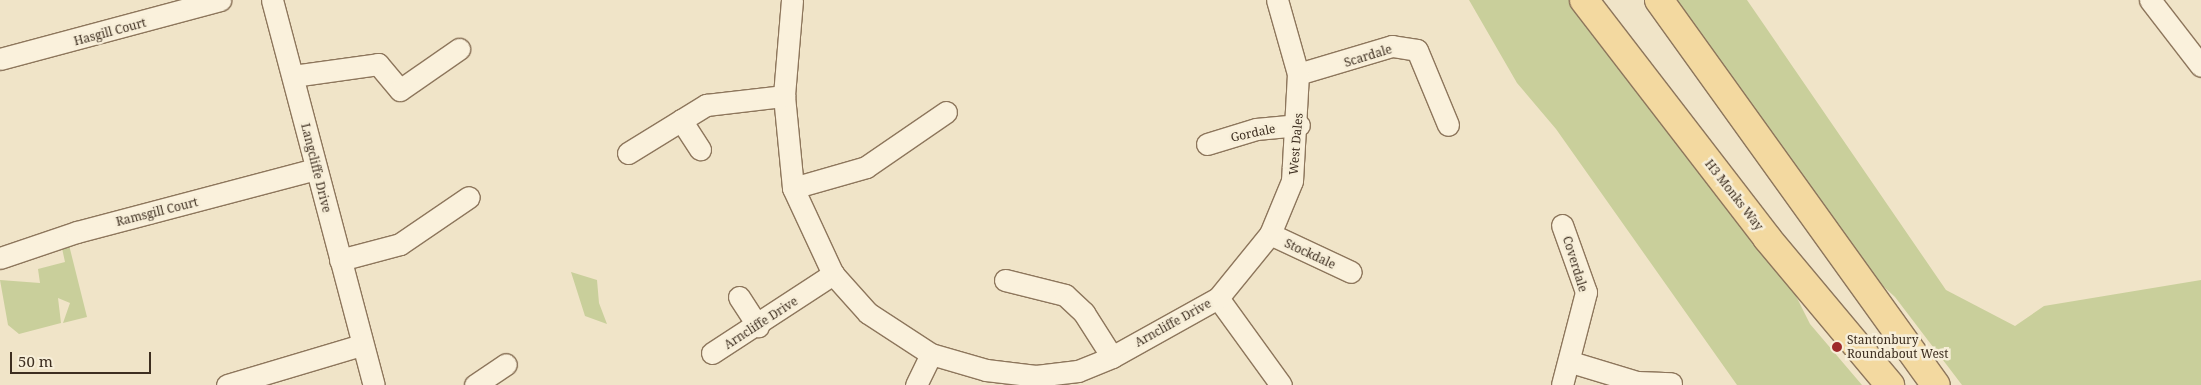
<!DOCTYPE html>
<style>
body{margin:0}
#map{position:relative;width:2201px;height:385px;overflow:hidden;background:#f0e4c8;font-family:"Noto Serif",serif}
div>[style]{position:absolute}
.green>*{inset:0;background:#c9cf9b}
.roads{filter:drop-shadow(1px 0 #8d765c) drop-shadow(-1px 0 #8d765c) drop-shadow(0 1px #8d765c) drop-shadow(0 -1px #8d765c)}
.street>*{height:21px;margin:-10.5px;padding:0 10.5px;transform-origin:10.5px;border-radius:10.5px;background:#faf1dc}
.primary>*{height:28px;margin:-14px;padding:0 14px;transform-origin:14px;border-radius:14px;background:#f3d9a0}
.dots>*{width:14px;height:14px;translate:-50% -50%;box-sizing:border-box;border:2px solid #f7eed8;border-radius:50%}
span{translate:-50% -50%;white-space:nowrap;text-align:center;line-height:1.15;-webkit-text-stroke:5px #f7eed8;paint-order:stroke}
.street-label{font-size:12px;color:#3d2e20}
.poi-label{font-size:12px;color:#3d2e20}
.left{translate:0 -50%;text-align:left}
.scale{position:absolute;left:10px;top:352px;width:141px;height:22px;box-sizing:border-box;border:2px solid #3d2e20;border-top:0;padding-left:6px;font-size:15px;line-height:18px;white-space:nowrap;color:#3d2e20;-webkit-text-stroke:4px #f7eed8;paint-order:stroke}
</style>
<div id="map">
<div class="green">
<i style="clip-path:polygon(1469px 0,1584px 0,1767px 238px,1810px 324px,1862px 385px,1737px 385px,1556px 129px,1517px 83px)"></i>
<i style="clip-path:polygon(1661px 0,1747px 0,1946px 290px,2015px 326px,2044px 306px,2201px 280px,2201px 385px,1962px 385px,1895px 297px,1860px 265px)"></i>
<i style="clip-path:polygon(67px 237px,87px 317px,63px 323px,70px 303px,58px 298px,61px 323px,19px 334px,8px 325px,0 280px,40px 283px,38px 269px,65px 262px,60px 239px)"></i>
<i style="clip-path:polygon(571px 272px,597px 280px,599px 303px,607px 324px,585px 316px)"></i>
</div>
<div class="roads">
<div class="street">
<i style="left:272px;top:0;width:398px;rotate:75.2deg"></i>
<i style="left:792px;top:0;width:96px;rotate:94.8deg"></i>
<i style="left:784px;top:96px;width:92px;rotate:84.4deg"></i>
<i style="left:793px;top:188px;width:95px;rotate:65.1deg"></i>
<i style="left:833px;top:274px;width:52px;rotate:48.1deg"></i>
<i style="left:868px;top:313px;width:75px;rotate:33.1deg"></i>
<i style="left:931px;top:354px;width:57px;rotate:16.2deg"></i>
<i style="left:986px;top:370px;width:50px;rotate:6.8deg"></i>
<i style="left:1036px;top:376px;width:42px;rotate:-6.8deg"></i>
<i style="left:1078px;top:371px;width:37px;rotate:-22deg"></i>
<i style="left:1112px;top:357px;width:121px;rotate:-29.1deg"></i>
<i style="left:1218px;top:298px;width:107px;rotate:54.1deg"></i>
<i style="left:2150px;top:0;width:83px;rotate:52.3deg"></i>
<i style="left:0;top:59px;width:228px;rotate:-15deg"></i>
<i style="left:1298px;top:74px;width:98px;rotate:-16.6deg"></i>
<i style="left:1392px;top:46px;width:25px;rotate:9deg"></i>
<i style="left:1417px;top:50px;width:81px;rotate:67.5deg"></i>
<i style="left:293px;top:76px;width:86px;rotate:-8deg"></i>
<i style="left:378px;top:64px;width:34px;rotate:50deg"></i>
<i style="left:400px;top:90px;width:72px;rotate:-34.8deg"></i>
<i style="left:681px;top:120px;width:35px;rotate:57deg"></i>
<i style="left:1207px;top:144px;width:51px;rotate:-17deg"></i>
<i style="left:1256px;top:129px;width:43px;rotate:-5.3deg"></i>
<i style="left:628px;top:153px;width:92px;rotate:-31.6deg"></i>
<i style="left:706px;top:105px;width:79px;rotate:-6.6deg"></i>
<i style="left:793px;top:188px;width:76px;rotate:-16deg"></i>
<i style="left:866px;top:167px;width:97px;rotate:-34.5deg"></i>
<i style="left:1270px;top:234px;width:89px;rotate:25.1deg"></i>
<i style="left:0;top:258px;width:81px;rotate:-18.7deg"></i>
<i style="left:77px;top:232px;width:246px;rotate:-14.8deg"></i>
<i style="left:340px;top:260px;width:62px;rotate:-14.9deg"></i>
<i style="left:400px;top:244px;width:83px;rotate:-34.3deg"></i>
<i style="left:1005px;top:280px;width:62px;rotate:14deg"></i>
<i style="left:1065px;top:295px;width:26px;rotate:43deg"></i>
<i style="left:1084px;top:313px;width:52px;rotate:57.5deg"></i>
<i style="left:739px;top:297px;width:35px;rotate:57deg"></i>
<i style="left:1218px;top:298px;width:82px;rotate:-50.9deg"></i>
<i style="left:1270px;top:234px;width:57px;rotate:-67.5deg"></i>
<i style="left:1292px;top:181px;width:107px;rotate:-86.8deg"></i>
<i style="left:1298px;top:74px;width:77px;rotate:-105.8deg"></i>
<i style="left:712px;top:353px;width:145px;rotate:-33.1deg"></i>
<i style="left:1571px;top:362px;width:69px;rotate:16.9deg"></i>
<i style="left:1637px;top:382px;width:34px;rotate:2deg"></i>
<i style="left:227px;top:385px;width:140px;rotate:-16.6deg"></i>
<i style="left:475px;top:385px;width:37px;rotate:-34deg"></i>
<i style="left:916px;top:385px;width:34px;rotate:-64deg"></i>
<i style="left:1562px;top:385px;width:96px;rotate:-75.5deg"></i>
<i style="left:1586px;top:292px;width:71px;rotate:-109.7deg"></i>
</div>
<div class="primary">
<i style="left:1584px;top:0;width:300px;rotate:52.4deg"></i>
<i style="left:1767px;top:238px;width:192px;rotate:50.1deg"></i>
<i style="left:1659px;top:0;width:474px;rotate:54.3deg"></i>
</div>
</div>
<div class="dots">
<i style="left:1837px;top:347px;background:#9e2a2b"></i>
</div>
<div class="street-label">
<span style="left:110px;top:32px;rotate:-15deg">Hasgill Court</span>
<span style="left:1368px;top:56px;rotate:-17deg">Scardale</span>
<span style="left:1253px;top:133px;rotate:-12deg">Gordale</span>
<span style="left:1296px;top:144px;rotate:-85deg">West Dales</span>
<span style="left:316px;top:168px;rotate:76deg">Langcliffe Drive</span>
<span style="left:1734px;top:195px;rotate:52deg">H3 Monks Way</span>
<span style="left:157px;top:212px;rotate:-14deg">Ramsgill Court</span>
<span style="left:1310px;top:254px;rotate:25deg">Stockdale</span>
<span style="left:1575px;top:264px;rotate:73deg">Coverdale</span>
<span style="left:761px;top:323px;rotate:-33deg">Arncliffe Drive</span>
<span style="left:1173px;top:323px;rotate:-29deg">Arncliffe Drive</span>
</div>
<div class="poi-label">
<span class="left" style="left:1847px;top:347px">Stantonbury<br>Roundabout West</span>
</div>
<div class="scale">50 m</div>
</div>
